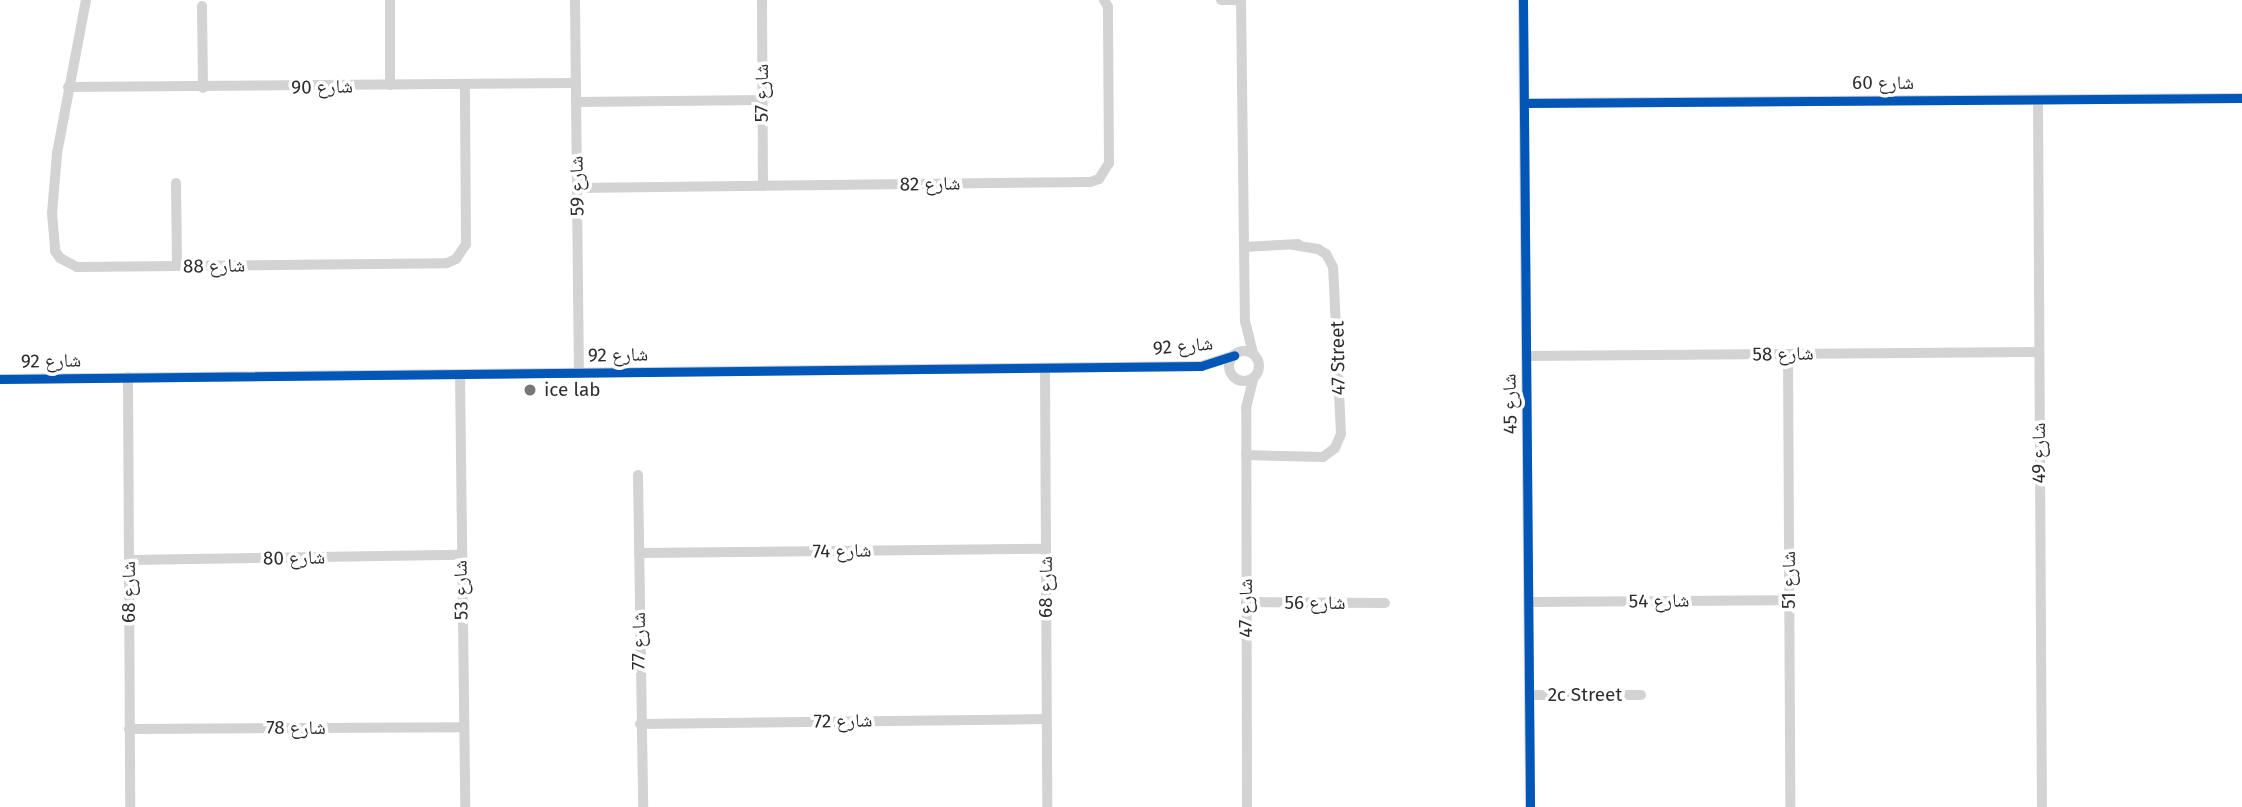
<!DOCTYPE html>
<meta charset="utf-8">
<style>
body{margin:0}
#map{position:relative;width:2242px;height:807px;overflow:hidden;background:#fff;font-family:"Fira Sans","Noto Naskh Arabic",sans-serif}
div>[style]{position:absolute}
.minor>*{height:10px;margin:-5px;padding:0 5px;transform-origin:5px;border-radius:5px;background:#d3d3d3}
.minor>.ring{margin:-5px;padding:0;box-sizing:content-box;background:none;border:10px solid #d3d3d3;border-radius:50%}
.cycleway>*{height:9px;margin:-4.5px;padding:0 4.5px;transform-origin:4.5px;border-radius:4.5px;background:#0057b8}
.dots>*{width:19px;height:19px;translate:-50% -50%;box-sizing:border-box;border:4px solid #fff;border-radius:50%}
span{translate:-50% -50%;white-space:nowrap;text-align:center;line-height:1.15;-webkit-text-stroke:7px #fff;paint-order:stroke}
.street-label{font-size:19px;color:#2e2e2e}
.poi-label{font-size:19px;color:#2e2e2e}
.left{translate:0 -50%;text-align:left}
</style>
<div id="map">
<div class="minor">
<i style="left:86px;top:0;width:157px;rotate:100.7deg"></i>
<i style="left:57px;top:154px;width:59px;rotate:94.8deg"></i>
<i style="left:52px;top:213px;width:38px;rotate:85deg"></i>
<i style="left:55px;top:251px;width:9px;rotate:54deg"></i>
<i style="left:60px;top:258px;width:19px;rotate:28deg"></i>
<i style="left:77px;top:267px;width:370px;rotate:-0.6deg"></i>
<i style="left:447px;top:263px;width:10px;rotate:-24deg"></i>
<i style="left:456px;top:259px;width:18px;rotate:-56deg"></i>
<i style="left:466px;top:244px;width:160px;rotate:-90.4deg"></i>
<i style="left:390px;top:0;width:85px;rotate:90deg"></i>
<i style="left:575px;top:0;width:373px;rotate:89.4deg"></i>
<i style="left:762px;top:0;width:186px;rotate:89.7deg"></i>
<i style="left:1221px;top:0;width:20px"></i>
<i style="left:1241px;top:0;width:321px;rotate:89.3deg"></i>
<i style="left:1245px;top:321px;width:34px;rotate:76deg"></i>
<i style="left:1523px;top:0;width:807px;rotate:89.5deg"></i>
<i style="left:202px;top:6px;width:82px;rotate:89.3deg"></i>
<i style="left:68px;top:87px;width:508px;rotate:-0.45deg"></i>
<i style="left:2038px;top:100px;width:707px;rotate:89.68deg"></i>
<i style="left:576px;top:102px;width:186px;rotate:-0.6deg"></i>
<i style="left:1524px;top:103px;width:718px;rotate:-0.4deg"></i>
<i style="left:176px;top:183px;width:83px;rotate:89.3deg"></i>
<i style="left:577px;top:188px;width:513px;rotate:-0.67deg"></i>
<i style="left:1090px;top:182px;width:9px;rotate:-18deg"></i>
<i style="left:1099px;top:179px;width:19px;rotate:-58deg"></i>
<i style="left:1109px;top:163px;width:156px;rotate:-90.4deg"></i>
<i style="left:1108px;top:7px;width:8px;rotate:-120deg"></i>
<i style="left:1244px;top:247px;width:54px;rotate:-3.2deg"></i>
<i class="ring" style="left:1229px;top:351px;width:20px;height:20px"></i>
<i style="left:1788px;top:354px;width:453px;rotate:89.7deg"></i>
<i style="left:1527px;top:356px;width:512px;rotate:-0.45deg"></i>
<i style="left:1045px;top:368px;width:439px;rotate:89.7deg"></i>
<i style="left:460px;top:374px;width:433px;rotate:89.3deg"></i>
<i style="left:128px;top:377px;width:430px;rotate:89.7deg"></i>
<i style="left:0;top:379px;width:1201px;rotate:-0.62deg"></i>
<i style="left:1201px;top:366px;width:35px;rotate:-18deg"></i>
<i style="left:1246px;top:455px;width:77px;rotate:1.5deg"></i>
<i style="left:1323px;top:457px;width:15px;rotate:-37deg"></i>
<i style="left:1335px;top:448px;width:15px;rotate:-67deg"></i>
<i style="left:1341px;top:434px;width:167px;rotate:-92.7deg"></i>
<i style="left:1333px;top:267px;width:15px;rotate:-118deg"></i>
<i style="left:1326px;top:254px;width:9px;rotate:-148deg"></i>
<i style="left:1318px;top:249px;width:26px;rotate:-171deg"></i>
<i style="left:638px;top:475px;width:332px;rotate:89.1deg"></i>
<i style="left:639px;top:553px;width:407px;rotate:-0.6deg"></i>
<i style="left:129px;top:560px;width:331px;rotate:-0.9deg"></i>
<i style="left:1246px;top:602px;width:139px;rotate:0.4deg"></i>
<i style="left:1530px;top:602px;width:259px;rotate:-0.4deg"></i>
<i style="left:1530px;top:695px;width:111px"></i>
<i style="left:640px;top:724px;width:406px;rotate:-0.7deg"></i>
<i style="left:129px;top:729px;width:335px;rotate:-0.3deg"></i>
<i style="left:1247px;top:807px;width:399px;rotate:-90.1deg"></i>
<i style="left:1246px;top:408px;width:30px;rotate:-76deg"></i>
</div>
<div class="cycleway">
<i style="left:1523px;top:0;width:807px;rotate:89.5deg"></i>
<i style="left:1524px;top:103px;width:718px;rotate:-0.4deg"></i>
<i style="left:0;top:379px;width:1201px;rotate:-0.62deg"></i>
<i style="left:1201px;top:366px;width:35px;rotate:-18deg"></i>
</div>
<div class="dots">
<i style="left:530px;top:390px;background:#777"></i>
</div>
<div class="street-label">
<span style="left:1883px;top:83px">شارع 60</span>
<span style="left:322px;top:87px;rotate:-1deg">شارع 90</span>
<span style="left:762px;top:93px;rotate:-90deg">شارع 57</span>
<span style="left:930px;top:184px;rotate:-1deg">شارع 82</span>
<span style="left:577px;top:186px;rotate:-91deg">شارع 59</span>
<span style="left:214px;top:266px;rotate:-1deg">شارع 88</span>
<span style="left:1183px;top:346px;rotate:-5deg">شارع 92</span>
<span style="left:1783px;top:354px;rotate:-1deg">شارع 58</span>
<span style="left:618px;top:355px;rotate:-1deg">شارع 92</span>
<span style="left:1338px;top:358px;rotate:-91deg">47 Street</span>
<span style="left:51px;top:361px;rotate:-1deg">شارع 92</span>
<span style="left:1510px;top:404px;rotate:-91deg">شارع 45</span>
<span style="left:2039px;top:453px;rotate:-90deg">شارع 49</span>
<span style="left:842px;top:551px;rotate:-1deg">شارع 74</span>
<span style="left:294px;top:558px;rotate:-1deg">شارع 80</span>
<span style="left:1789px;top:580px;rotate:-90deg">شارع 51</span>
<span style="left:1046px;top:587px;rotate:-90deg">شارع 68</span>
<span style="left:461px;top:590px;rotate:-91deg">شارع 53</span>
<span style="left:129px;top:592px;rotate:-90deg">شارع 68</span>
<span style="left:1659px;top:601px;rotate:-1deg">شارع 54</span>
<span style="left:1315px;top:603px">شارع 56</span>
<span style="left:1246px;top:608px;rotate:-90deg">شارع 47</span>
<span style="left:639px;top:641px;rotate:-90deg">شارع 77</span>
<span style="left:1585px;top:695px">2c Street</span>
<span style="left:843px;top:721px;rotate:-1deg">شارع 72</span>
<span style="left:296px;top:728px">شارع 78</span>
</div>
<div class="poi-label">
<span class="left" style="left:544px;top:390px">ice lab</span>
</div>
</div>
